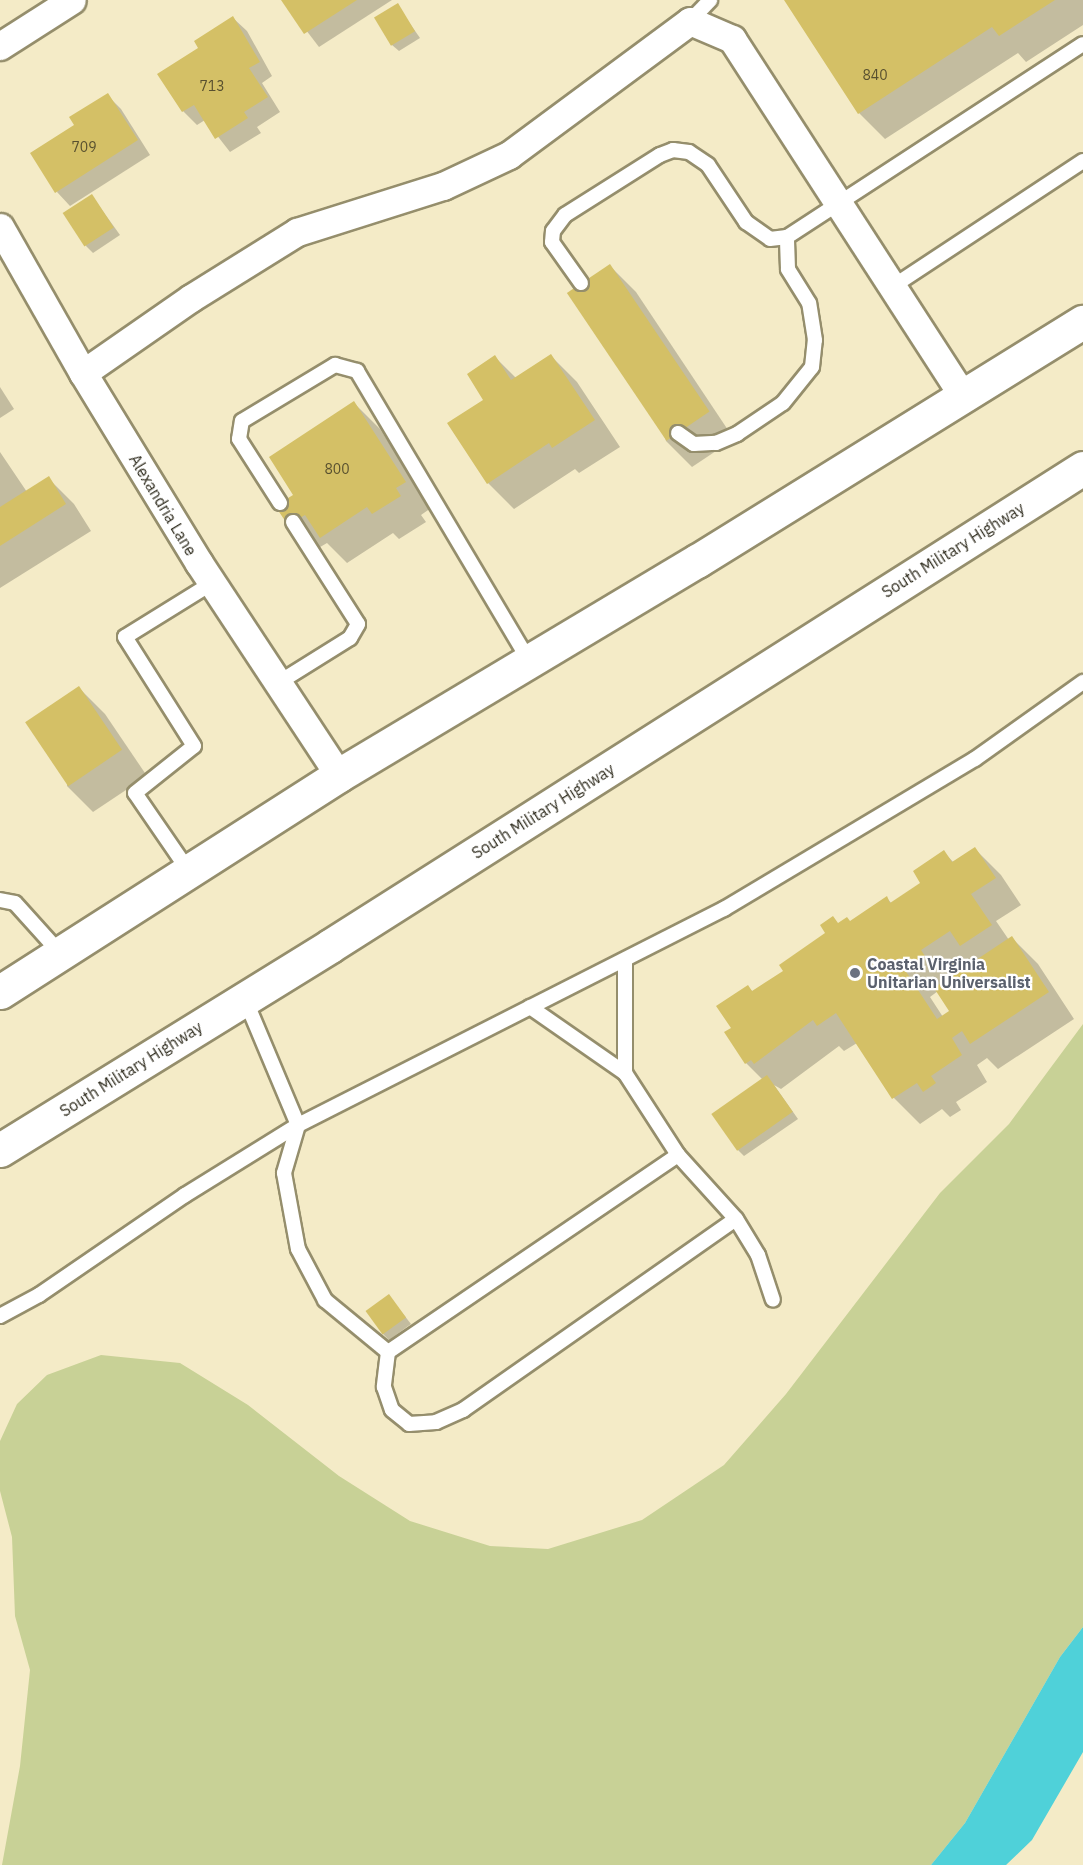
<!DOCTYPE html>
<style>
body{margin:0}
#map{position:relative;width:1083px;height:1865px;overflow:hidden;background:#f4ebc7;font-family:"IBM Plex Sans",sans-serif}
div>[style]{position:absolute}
.green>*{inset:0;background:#c8d196}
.water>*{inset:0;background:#4fd1d9}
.shadow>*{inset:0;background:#0003}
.building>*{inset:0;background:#d4c066;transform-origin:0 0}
.roads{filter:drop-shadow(2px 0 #958e6c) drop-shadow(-2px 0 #958e6c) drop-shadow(0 2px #958e6c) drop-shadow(0 -2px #958e6c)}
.lane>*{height:14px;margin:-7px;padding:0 7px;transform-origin:7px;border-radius:7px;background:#fff}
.street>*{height:27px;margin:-13.5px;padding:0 13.5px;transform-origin:13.5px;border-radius:13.5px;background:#fff}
.primary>*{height:33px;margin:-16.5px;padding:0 16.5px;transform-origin:16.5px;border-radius:16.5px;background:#fff}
.dots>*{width:16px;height:16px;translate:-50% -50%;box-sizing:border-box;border:3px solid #fff;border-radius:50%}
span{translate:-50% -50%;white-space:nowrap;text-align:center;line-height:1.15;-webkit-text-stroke:4.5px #fff;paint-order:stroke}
.number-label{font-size:14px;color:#58502f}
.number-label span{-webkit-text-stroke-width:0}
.street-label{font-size:16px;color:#2e2b1d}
.worship-label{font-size:16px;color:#5b616d;font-weight:700}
.left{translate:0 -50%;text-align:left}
</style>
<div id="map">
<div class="green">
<i style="clip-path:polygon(1083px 1024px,1083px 1627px,1060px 1657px,965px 1823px,931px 1865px,2px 1865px,20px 1766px,30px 1670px,15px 1616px,12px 1537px,0 1491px,0 1441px,17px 1404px,47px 1375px,101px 1355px,180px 1363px,248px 1405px,339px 1476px,410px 1521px,490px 1546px,548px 1549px,642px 1520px,724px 1465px,786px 1394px,940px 1193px,1009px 1124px)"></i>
</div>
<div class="water">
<i style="clip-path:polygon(1083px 1627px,1083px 1752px,1032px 1840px,1006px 1865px,931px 1865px,965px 1823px,1060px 1657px)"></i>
</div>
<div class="shadow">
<i style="clip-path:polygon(283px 0,392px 0,319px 47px)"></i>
<i style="clip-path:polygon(786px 0,1083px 0,1083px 25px,1026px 62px,1018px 53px,885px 139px,859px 113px)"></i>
<i style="clip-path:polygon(397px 5px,420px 38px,399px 51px,392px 45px)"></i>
<i style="clip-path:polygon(233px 18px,247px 31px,272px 76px,262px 83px,280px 112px,257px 127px,261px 133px,230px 152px,205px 120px,197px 125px,183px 111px,159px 74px,200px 48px)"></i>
<i style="clip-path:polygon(107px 95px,121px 109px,150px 155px,70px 206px,57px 192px,76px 126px)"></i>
<i style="clip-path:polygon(92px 196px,120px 235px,93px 253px,86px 246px)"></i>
<i style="clip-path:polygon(610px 266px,636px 292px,734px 439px,692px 467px,666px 441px)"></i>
<i style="clip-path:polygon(551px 356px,577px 382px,620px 447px,579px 473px,575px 469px,514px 509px,488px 483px,485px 400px,495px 357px,516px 378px)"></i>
<i style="clip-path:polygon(0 387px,14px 409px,0 418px)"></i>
<i style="clip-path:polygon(354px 403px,380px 429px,431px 508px,421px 515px,426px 522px,399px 539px,393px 533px,347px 563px,327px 543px,315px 550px,289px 524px,295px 495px)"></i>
<i style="clip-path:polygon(0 452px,27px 492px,48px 478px,74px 504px,91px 531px,0 588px)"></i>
<i style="clip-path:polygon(79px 688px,105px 714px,147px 776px,93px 812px,67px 786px)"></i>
<i style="clip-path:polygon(evenodd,975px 849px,1001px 875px,1021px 905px,996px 921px,1009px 940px,1012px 938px,1038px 964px,1074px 1019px,998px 1069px,987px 1058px,977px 1065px,987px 1082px,956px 1102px,961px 1110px,950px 1117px,942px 1109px,920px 1124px,894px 1098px,857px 1043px,844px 1051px,839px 1046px,781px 1089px,774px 1085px,798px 1119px,744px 1156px,737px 1149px,763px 1080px,746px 1063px,733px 1028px,748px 987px,753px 992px,785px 972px,839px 924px,850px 922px,887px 898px,892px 904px,922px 883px,944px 852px,954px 863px,975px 849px,974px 958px,977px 961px,948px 980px,946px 977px,974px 958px,975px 849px,938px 991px,951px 1011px,943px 1017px,930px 997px,938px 991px)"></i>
<i style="clip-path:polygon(389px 1296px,411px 1324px,389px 1340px,382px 1333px)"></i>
</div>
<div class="building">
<i style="clip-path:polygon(281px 0,357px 0,304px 34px)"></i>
<i style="clip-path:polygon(784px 0,1055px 0,999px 36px,992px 27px,858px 114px)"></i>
<i style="left:398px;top:3px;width:33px;height:28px;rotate:59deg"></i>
<i style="clip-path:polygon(233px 16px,260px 62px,249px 68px,268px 97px,244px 112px,248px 118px,215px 139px,194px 105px,182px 112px,157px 74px,198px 48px,194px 41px)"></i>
<i style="clip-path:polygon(108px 93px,138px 140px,55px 193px,30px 153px,74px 125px,69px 117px)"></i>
<i style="left:92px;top:194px;width:40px;height:35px;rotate:57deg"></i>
<i style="left:610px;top:264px;width:178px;height:52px;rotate:56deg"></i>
<i style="clip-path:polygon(551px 354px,595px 420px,552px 448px,549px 443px,487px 484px,447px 423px,483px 400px,467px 374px,495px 355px,511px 380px)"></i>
<i style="clip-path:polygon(354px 401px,406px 482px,396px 488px,401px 496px,372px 514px,367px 507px,320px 538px,305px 515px,288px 525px,275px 506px,293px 495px,269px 457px)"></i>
<i style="clip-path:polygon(49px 476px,66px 504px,0 546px,0 507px)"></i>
<i style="left:79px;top:686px;width:77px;height:65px;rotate:56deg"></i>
<i style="clip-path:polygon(975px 847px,996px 878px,971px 894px,992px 925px,960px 946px,950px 931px,921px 950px,925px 956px,905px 970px,937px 1019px,949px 1011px,934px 988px,1012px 936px,1049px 992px,970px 1044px,962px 1031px,952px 1038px,962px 1055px,931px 1076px,936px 1083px,923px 1092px,917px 1083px,892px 1099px,836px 1013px,817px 1026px,813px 1020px,754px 1064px,751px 1060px,745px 1064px,724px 1032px,731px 1028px,716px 1006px,748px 985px,752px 991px,783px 971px,779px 965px,825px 933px,820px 925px,833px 916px,838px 923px,847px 917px,850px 921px,887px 896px,890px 903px,920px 883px,913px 871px,944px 850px,952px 862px)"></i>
<i style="left:767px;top:1075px;width:45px;height:68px;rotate:55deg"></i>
<i style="left:389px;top:1294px;width:29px;height:29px;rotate:54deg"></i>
</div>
<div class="roads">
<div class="lane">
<i style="left:690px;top:21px;width:29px;rotate:-46deg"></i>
<i style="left:581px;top:283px;width:50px;rotate:-125.3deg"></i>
<i style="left:552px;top:242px;width:11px;rotate:-85deg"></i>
<i style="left:553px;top:231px;width:20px;rotate:-53deg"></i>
<i style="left:565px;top:215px;width:112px;rotate:-32.3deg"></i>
<i style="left:660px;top:155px;width:14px;rotate:-21deg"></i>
<i style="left:673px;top:150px;width:16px;rotate:7deg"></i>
<i style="left:689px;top:152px;width:23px;rotate:34deg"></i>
<i style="left:708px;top:165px;width:69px;rotate:56.3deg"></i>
<i style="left:746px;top:222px;width:29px;rotate:35deg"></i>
<i style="left:770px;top:239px;width:17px;rotate:-7deg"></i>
<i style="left:787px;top:237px;width:353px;rotate:-33.1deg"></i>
<i style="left:892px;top:287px;width:229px;rotate:-33.4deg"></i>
<i style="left:678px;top:433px;width:19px;rotate:35deg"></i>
<i style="left:694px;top:444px;width:22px;rotate:-3deg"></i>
<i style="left:716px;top:443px;width:23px;rotate:-23deg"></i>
<i style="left:737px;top:434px;width:55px;rotate:-34deg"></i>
<i style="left:783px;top:403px;width:46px;rotate:-51.1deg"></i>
<i style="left:812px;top:367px;width:27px;rotate:-84deg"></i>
<i style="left:815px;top:340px;width:37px;rotate:-99deg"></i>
<i style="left:809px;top:303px;width:40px;rotate:-122deg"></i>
<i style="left:788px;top:269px;width:32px;rotate:-92deg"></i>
<i style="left:280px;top:503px;width:76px;rotate:-122.6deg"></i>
<i style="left:239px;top:439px;width:18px;rotate:-81deg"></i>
<i style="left:242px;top:421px;width:109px;rotate:-31.1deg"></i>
<i style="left:335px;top:365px;width:23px;rotate:15deg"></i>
<i style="left:357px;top:371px;width:337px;rotate:59.3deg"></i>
<i style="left:278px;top:683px;width:85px;rotate:-32deg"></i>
<i style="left:350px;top:638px;width:16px;rotate:-60deg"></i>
<i style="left:358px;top:624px;width:121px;rotate:-122.5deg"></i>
<i style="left:188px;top:870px;width:93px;rotate:-124.5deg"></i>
<i style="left:135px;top:793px;width:75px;rotate:-38.5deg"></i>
<i style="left:194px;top:746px;width:129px;rotate:-122.3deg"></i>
<i style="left:125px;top:637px;width:102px;rotate:-31.8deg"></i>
<i style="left:0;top:900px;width:15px;rotate:11deg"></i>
<i style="left:15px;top:903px;width:67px;rotate:48deg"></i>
<i style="left:245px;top:999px;width:137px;rotate:67.2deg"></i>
<i style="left:298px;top:1125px;width:50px;rotate:106.3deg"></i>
<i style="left:284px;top:1173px;width:77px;rotate:79.6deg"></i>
<i style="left:298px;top:1249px;width:58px;rotate:62.1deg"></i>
<i style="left:325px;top:1300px;width:82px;rotate:39.5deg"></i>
<i style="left:530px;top:1007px;width:116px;rotate:34.8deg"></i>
<i style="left:625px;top:1073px;width:98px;rotate:57.1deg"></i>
<i style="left:678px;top:1155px;width:86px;rotate:47.8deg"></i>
<i style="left:736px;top:1219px;width:42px;rotate:58.6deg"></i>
<i style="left:758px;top:1255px;width:47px;rotate:71.6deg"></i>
<i style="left:625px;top:1073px;width:113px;rotate:-90deg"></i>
<i style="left:678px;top:1155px;width:351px;rotate:145.8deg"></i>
<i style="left:388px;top:1352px;width:35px;rotate:97deg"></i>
<i style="left:384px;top:1387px;width:24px;rotate:71deg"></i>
<i style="left:392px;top:1410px;width:22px;rotate:39deg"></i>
<i style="left:409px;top:1424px;width:27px;rotate:-4deg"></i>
<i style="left:436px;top:1422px;width:30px;rotate:-24deg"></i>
<i style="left:463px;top:1410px;width:333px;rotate:-35deg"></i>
<i style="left:0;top:1316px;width:44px;rotate:-28.3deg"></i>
<i style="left:39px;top:1295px;width:177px;rotate:-34.4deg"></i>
<i style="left:185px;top:1195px;width:133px;rotate:-31.8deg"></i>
<i style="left:298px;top:1125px;width:478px;rotate:-26.9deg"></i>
<i style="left:724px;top:909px;width:292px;rotate:-30.9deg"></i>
<i style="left:975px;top:759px;width:133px;rotate:-35.5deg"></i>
</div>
<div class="street">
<i style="left:0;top:46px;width:85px;rotate:-32.6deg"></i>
<i style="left:0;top:227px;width:168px;rotate:60.4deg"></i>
<i style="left:83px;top:373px;width:223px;rotate:58.6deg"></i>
<i style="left:199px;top:563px;width:254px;rotate:56.6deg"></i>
<i style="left:83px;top:373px;width:131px;rotate:-34.8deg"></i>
<i style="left:191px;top:298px;width:125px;rotate:-31.9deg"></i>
<i style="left:297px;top:232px;width:153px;rotate:-17.5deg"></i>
<i style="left:443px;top:186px;width:73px;rotate:-25.2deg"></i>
<i style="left:509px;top:155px;width:225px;rotate:-36.5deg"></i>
<i style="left:690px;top:21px;width:46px;rotate:23.2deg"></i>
<i style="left:732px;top:39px;width:425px;rotate:57.1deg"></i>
</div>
<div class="primary">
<i style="left:0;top:992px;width:403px;rotate:-32.6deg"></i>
<i style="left:339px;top:775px;width:417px;rotate:-30.9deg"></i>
<i style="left:697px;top:561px;width:454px;rotate:-31.8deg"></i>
<i style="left:0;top:1150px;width:388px;rotate:-31.7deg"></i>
<i style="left:330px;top:946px;width:892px;rotate:-32.41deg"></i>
</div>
</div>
<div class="dots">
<i style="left:855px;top:973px;background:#6b7280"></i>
</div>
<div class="number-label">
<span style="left:875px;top:75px">840</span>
<span style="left:212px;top:86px">713</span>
<span style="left:84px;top:147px">709</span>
<span style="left:337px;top:469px">800</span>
</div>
<div class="street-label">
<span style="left:163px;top:505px;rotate:59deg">Alexandria Lane</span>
<span style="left:953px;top:550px;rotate:-32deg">South Military Highway</span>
<span style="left:543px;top:811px;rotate:-32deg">South Military Highway</span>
<span style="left:131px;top:1069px;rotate:-32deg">South Military Highway</span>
</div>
<div class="worship-label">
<span class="left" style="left:867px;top:973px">Coastal Virginia<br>Unitarian Universalist</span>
</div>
</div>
